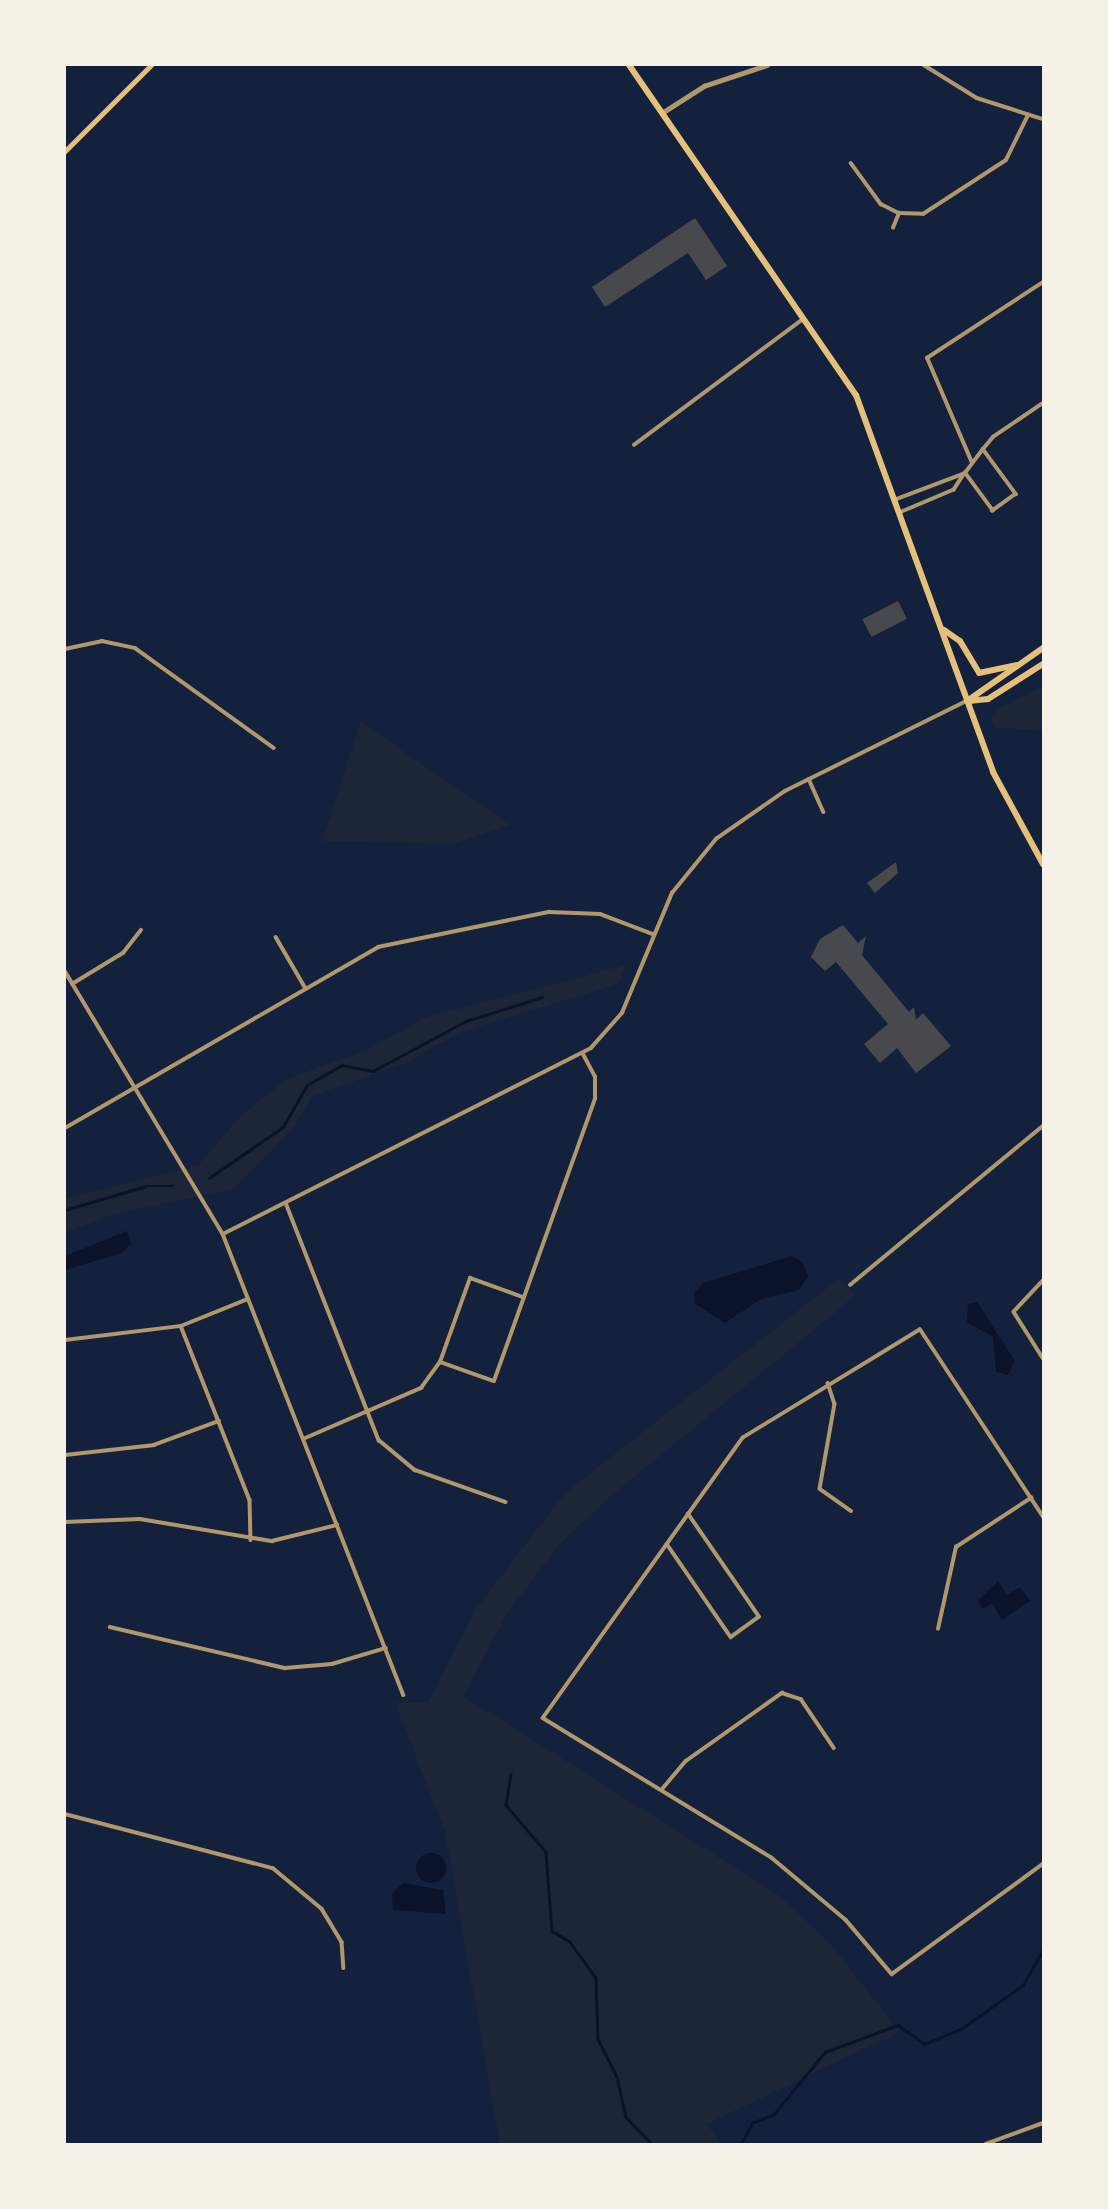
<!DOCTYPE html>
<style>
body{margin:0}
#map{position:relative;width:1108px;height:2209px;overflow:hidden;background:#14213d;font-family:"Zilla Slab",serif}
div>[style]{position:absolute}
.green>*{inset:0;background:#1d2539}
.water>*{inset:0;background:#0b132b}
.round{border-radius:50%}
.stream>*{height:2.5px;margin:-1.25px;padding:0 1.25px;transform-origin:1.25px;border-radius:1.25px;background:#0b132b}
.building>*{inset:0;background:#48494c;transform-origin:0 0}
.minor>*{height:3.5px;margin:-1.75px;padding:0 1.75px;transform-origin:1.75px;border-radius:1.75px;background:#b1986c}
.tertiary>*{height:4.5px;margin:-2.25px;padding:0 2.25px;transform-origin:2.25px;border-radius:2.25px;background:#b1986c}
.secondary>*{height:5px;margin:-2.5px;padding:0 2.5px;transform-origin:2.5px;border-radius:2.5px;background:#e5c07b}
.primary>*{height:6px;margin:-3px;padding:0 3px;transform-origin:3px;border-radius:3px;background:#e5c07b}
span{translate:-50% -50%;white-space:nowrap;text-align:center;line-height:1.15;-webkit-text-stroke:6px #f6f1e7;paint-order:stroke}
.frame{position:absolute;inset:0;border:66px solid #f6f1e7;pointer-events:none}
</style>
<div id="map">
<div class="green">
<i style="clip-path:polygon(1043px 686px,1043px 731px,996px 727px,990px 718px,999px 708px)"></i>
<i style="clip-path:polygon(361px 722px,510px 825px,452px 844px,322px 841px)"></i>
<i style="clip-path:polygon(626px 965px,618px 984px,461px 1032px,406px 1063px,312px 1096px,293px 1128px,234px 1189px,113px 1214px,65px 1233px,65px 1199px,198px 1165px,242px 1115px,287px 1079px,367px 1050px,424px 1018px)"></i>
<i style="clip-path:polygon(840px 1278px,855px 1296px,607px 1499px,560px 1544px,509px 1610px,463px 1696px,780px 1896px,831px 1944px,899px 2032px,707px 2124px,721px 2144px,500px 2144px,445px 1831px,395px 1703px,428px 1702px,476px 1609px,565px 1493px)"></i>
</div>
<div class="water">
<i style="clip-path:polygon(127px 1231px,131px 1243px,122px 1253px,65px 1270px,65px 1256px)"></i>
<i style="clip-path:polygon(792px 1256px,803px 1262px,808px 1277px,799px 1290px,761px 1299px,725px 1323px,695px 1304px,694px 1293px,703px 1283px)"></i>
<i style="clip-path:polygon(977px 1302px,1015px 1361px,1008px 1375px,996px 1372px,993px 1337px,967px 1322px,968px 1304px)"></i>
<i style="clip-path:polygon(998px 1581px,1007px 1595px,1020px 1587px,1030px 1601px,1002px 1620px,992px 1604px,983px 1609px,978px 1601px)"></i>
<i class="round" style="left:416px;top:1853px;width:30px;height:30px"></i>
<i style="clip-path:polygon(403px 1883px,443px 1890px,446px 1914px,393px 1910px,392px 1894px)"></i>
</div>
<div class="stream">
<i style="left:209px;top:1178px;width:90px;rotate:-34.6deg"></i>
<i style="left:283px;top:1127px;width:48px;rotate:-60.3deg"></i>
<i style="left:307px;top:1085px;width:40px;rotate:-29.7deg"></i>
<i style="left:342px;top:1065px;width:32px;rotate:11deg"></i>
<i style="left:373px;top:1071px;width:106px;rotate:-28.3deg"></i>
<i style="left:466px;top:1021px;width:80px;rotate:-17.5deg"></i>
<i style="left:65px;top:1210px;width:84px;rotate:-16.5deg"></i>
<i style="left:146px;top:1186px;width:28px"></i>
<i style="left:511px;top:1774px;width:31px;rotate:99deg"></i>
<i style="left:506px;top:1805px;width:62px;rotate:49.6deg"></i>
<i style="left:546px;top:1852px;width:79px;rotate:85.7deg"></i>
<i style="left:552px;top:1931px;width:21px;rotate:31deg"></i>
<i style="left:570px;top:1942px;width:44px;rotate:54.2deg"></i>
<i style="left:596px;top:1978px;width:61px;rotate:88.1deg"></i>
<i style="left:598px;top:2039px;width:42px;rotate:63.4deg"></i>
<i style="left:617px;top:2077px;width:41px;rotate:77.3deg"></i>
<i style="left:626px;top:2117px;width:37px;rotate:46deg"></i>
<i style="left:678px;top:2144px;width:14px"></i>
<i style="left:741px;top:2144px;width:24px;rotate:-62deg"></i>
<i style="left:752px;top:2123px;width:24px;rotate:-22deg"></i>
<i style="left:774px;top:2114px;width:80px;rotate:-50.6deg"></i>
<i style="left:825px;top:2052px;width:78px;rotate:-20.3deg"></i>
<i style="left:898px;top:2025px;width:33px;rotate:35deg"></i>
<i style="left:925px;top:2044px;width:39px;rotate:-23deg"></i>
<i style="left:961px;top:2029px;width:76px;rotate:-35.4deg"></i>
<i style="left:1023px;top:1985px;width:40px;rotate:-60.3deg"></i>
</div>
<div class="building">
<i style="clip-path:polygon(695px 218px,727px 266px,706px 280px,688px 253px,605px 307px,592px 287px)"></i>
<i style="left:898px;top:601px;width:20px;height:40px;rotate:63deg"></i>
<i style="clip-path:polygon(896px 862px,898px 873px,875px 893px,867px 883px)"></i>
<i style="clip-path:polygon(843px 925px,858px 943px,866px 936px,862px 955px,909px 1012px,914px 1007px,916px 1020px,923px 1013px,951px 1046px,916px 1073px,897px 1048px,880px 1063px,864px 1044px,888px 1024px,836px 962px,825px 971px,811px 957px,820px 939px)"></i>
</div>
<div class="minor">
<i style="left:924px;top:65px;width:62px;rotate:31.9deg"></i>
<i style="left:977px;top:98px;width:69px;rotate:17.7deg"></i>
<i style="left:851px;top:163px;width:51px;rotate:53.8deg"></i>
<i style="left:881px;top:204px;width:20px;rotate:27deg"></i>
<i style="left:899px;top:213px;width:24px;rotate:2deg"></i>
<i style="left:923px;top:214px;width:99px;rotate:-33deg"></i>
<i style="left:1006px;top:160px;width:50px;rotate:-63.9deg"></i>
<i style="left:893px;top:228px;width:16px;rotate:-68deg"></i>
<i style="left:634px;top:445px;width:211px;rotate:-36.7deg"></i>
<i style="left:983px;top:449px;width:56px;rotate:53.7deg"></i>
<i style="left:1016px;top:494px;width:29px;rotate:144deg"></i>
<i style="left:993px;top:511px;width:47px;rotate:-126.4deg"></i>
<i style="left:965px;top:473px;width:30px;rotate:-53deg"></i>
<i style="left:983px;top:449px;width:16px;rotate:-50deg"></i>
<i style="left:993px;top:437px;width:60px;rotate:-34.2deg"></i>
<i style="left:972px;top:463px;width:114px;rotate:-113.2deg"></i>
<i style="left:927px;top:358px;width:139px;rotate:-33.2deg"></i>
<i style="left:897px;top:499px;width:73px;rotate:-20.9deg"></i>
<i style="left:965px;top:473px;width:20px;rotate:123deg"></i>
<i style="left:954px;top:490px;width:56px;rotate:157.1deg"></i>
<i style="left:65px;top:649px;width:38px;rotate:-12deg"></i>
<i style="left:102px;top:641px;width:34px;rotate:12deg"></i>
<i style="left:135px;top:648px;width:171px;rotate:35.7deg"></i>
<i style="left:809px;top:779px;width:36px;rotate:66deg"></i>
<i style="left:276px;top:937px;width:58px;rotate:59.9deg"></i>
<i style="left:65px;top:971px;width:307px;rotate:59deg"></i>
<i style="left:223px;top:1234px;width:495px;rotate:68.6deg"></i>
<i style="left:72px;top:984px;width:60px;rotate:-31.3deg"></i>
<i style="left:123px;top:953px;width:29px;rotate:-52deg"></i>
<i style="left:65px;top:1128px;width:362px;rotate:-30deg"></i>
<i style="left:378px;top:947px;width:175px;rotate:-11.6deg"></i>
<i style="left:549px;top:912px;width:51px;rotate:2.2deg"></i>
<i style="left:600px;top:914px;width:57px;rotate:20.7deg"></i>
<i style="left:286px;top:1203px;width:255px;rotate:68.6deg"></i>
<i style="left:379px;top:1440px;width:47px;rotate:39.8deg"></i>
<i style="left:415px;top:1470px;width:96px;rotate:19.4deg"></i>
<i style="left:223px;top:1234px;width:412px;rotate:-26.8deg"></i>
<i style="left:591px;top:1048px;width:47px;rotate:-48.5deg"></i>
<i style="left:622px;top:1013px;width:130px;rotate:-67.4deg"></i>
<i style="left:672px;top:893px;width:70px;rotate:-50.8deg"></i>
<i style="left:716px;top:839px;width:84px;rotate:-34.8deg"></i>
<i style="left:785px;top:791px;width:202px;rotate:-26.4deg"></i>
<i style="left:1043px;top:1281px;width:42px;rotate:133.1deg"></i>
<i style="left:1014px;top:1312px;width:54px;rotate:57.8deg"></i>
<i style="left:850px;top:1285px;width:250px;rotate:-39.5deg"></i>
<i style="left:181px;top:1326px;width:187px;rotate:68.4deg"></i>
<i style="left:250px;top:1500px;width:40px;rotate:88.6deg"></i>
<i style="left:65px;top:1340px;width:117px;rotate:-6.9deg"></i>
<i style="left:181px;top:1326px;width:72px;rotate:-21.9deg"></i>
<i style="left:440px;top:1362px;width:57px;rotate:19.4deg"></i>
<i style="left:494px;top:1381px;width:300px;rotate:-70.3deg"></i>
<i style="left:595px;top:1099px;width:22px;rotate:-90deg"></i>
<i style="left:595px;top:1077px;width:26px;rotate:-118deg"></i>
<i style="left:828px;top:1383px;width:22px;rotate:72deg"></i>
<i style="left:835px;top:1404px;width:86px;rotate:100deg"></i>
<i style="left:820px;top:1489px;width:38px;rotate:35deg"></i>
<i style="left:303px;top:1439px;width:129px;rotate:-23.4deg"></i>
<i style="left:421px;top:1388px;width:32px;rotate:-54deg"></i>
<i style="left:440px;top:1362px;width:89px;rotate:-70.3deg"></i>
<i style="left:470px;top:1278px;width:56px;rotate:19.7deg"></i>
<i style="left:65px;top:1455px;width:90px;rotate:-6.4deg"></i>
<i style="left:154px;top:1445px;width:69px;rotate:-20.3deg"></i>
<i style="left:1043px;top:1517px;width:224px;rotate:-123.3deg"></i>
<i style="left:920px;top:1330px;width:207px;rotate:148.6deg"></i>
<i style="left:743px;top:1438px;width:344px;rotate:125.5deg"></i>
<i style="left:543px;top:1718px;width:267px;rotate:31.4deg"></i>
<i style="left:771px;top:1857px;width:98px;rotate:40deg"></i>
<i style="left:846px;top:1920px;width:71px;rotate:49.6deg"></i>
<i style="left:892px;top:1974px;width:187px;rotate:-36.1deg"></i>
<i style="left:65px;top:1522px;width:75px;rotate:-2.3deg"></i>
<i style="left:140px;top:1519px;width:134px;rotate:9.5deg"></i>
<i style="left:272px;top:1541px;width:67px;rotate:-13.8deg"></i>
<i style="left:667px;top:1544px;width:113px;rotate:55.5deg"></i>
<i style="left:731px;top:1637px;width:34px;rotate:-36deg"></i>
<i style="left:759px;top:1617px;width:125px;rotate:-124.6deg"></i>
<i style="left:110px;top:1627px;width:180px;rotate:13.2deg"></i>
<i style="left:285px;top:1668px;width:47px;rotate:-4.9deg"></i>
<i style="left:332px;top:1664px;width:56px;rotate:-16.5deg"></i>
<i style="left:938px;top:1629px;width:84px;rotate:-77.6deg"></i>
<i style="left:956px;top:1547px;width:90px;rotate:-33.2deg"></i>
<i style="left:663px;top:1788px;width:35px;rotate:-50deg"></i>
<i style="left:686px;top:1761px;width:118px;rotate:-35.3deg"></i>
<i style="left:782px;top:1693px;width:20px;rotate:18deg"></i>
<i style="left:801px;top:1699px;width:59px;rotate:56deg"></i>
<i style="left:65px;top:1814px;width:215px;rotate:14.6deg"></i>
<i style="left:273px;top:1868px;width:64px;rotate:39.9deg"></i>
<i style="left:322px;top:1909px;width:39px;rotate:59deg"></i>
<i style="left:342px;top:1942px;width:26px;rotate:86deg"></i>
<i style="left:986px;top:2144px;width:61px;rotate:-20.2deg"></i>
</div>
<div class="tertiary">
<i style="left:662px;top:113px;width:50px;rotate:-32.7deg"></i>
<i style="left:704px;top:86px;width:66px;rotate:-18.4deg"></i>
</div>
<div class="secondary">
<i style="left:65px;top:151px;width:122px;rotate:-45deg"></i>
</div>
<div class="primary">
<i style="left:629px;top:65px;width:401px;rotate:55.5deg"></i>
<i style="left:856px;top:395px;width:401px;rotate:70deg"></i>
<i style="left:993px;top:772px;width:105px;rotate:61.5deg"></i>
<i style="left:944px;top:630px;width:19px;rotate:35deg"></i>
<i style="left:960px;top:641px;width:37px;rotate:59deg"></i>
<i style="left:979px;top:673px;width:38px;rotate:-12deg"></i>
<i style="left:967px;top:701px;width:93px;rotate:-34.9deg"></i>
<i style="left:969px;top:701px;width:19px;rotate:-6deg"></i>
<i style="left:988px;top:699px;width:65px;rotate:-32.5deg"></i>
</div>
<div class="frame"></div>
</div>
